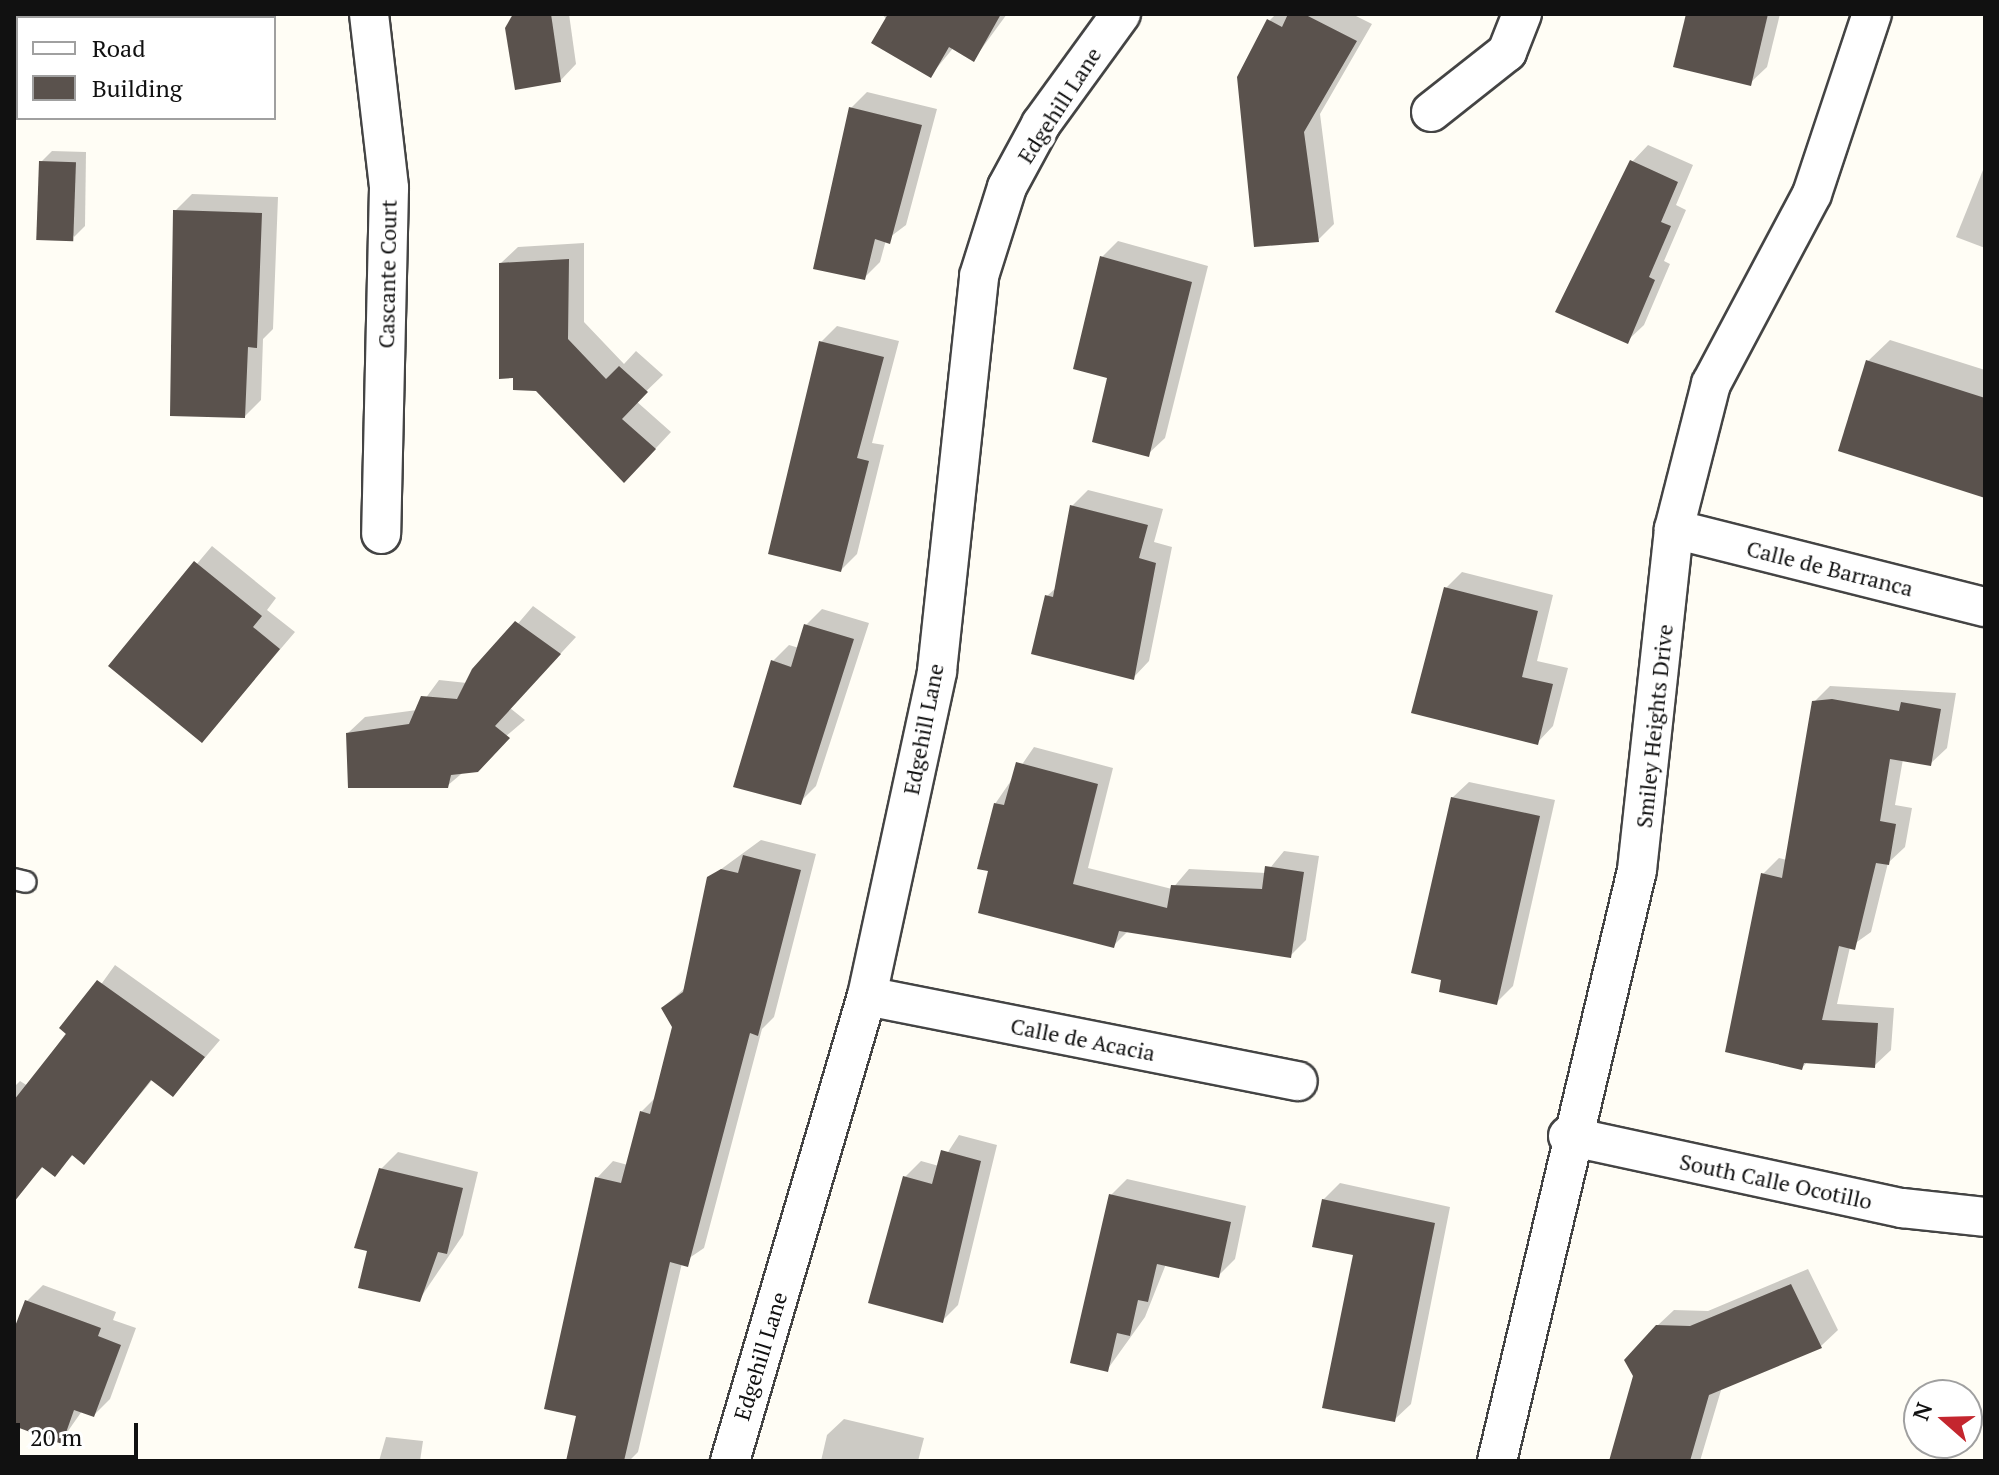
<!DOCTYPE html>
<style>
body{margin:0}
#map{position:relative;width:1999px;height:1475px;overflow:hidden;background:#fffdf5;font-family:"PT Serif",serif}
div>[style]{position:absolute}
.shadow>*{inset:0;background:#0003}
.building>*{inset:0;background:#5a524d;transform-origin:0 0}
.roads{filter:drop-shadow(2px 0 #444) drop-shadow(-2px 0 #444) drop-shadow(0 2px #444) drop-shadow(0 -2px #444)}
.lane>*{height:20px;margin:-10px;padding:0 10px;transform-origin:10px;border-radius:10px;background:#fff}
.street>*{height:38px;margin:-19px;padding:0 19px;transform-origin:19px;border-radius:19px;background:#fff}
span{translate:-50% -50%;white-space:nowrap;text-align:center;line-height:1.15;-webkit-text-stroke:8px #fff;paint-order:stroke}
.street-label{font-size:22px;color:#111}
.frame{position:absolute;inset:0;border:16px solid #111;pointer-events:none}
.legend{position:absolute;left:16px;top:16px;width:260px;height:104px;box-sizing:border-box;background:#fff;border:2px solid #a0a0a0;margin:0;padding:10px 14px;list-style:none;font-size:24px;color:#111}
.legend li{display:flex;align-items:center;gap:16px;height:40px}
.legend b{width:40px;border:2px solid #a0a0a0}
.north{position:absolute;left:1903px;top:1379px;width:80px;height:80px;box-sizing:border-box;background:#fff;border:2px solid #a0a0a0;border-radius:50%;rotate:290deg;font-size:22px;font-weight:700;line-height:32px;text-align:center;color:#111}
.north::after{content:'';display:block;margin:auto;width:28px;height:36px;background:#c4262e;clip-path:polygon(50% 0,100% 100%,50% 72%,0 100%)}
.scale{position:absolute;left:16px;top:1423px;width:122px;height:36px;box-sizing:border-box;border:4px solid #111;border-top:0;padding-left:10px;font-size:24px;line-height:28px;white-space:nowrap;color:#111;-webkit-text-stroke:6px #fff;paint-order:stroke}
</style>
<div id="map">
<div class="shadow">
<i style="clip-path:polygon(515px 14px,569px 14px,576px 64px,560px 81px)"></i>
<i style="clip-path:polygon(882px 14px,1007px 14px,974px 59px,954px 47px,931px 75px)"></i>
<i style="clip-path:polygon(1276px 14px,1352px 14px,1372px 24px,1320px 114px,1334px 224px,1318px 240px,1269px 21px)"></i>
<i style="clip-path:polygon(1688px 14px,1780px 14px,1767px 67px,1750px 83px)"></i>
<i style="clip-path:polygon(867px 92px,937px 109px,906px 225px,886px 240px,880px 262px,864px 278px,851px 108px)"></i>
<i style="clip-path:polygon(1648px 145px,1693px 165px,1676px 205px,1686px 210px,1664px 261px,1670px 264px,1644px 325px,1627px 341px,1632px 162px)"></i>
<i style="clip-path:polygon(52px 151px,86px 152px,85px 226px,74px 237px,41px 162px)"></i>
<i style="clip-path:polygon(1985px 165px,1985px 248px,1956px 237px)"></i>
<i style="clip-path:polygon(192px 194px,278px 197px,273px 329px,263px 339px,261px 400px,245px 416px,175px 211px)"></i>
<i style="clip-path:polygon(1118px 241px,1208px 266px,1165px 438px,1148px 454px,1110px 376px,1102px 257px)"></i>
<i style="clip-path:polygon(584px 243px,584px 322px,624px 364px,636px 351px,663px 375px,636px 401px,671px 432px,641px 464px,501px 263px,518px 247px)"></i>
<i style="clip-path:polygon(837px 326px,899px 341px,872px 443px,884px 445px,857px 554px,841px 570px,821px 342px)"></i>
<i style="clip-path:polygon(1890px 340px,1985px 370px,1985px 496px,1868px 361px)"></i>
<i style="clip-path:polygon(1088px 490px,1163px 509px,1154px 542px,1172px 547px,1149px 661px,1133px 678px,1047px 596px,1057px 587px,1072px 506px)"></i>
<i style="clip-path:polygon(212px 546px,276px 598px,267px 610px,295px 632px,202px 741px,111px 666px)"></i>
<i style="clip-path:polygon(1462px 572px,1553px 595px,1537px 661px,1568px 668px,1553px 726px,1537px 743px,1446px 588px)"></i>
<i style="clip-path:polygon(533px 606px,576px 637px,510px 708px,525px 720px,447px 786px,348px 733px,365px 717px,417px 710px,439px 680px,467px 683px)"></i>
<i style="clip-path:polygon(822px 609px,869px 623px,816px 786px,800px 802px,773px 661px,789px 645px,799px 648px,806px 625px)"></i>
<i style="clip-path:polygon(1830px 686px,1956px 693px,1947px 748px,1930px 764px,1903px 759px,1895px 805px,1912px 808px,1905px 847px,1888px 863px,1871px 932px,1850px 947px,1837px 1004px,1894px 1008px,1891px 1050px,1874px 1066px,1808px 1061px,1802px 1068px,1763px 874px,1779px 858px,1787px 860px,1814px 702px)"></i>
<i style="clip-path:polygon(1034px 747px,1113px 768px,1088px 868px,1172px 889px,1189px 869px,1266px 873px,1284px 851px,1319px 856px,1306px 940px,1290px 956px,1128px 931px,1114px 945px,991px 870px,995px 804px)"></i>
<i style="clip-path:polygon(1469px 782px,1555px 800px,1513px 986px,1496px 1003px,1444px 978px,1452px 798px)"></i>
<i style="clip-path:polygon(761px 840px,816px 854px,774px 1017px,762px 1029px,704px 1248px,682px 1263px,638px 1452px,629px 1461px,589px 1461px,578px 1415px,597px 1178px,613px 1161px,628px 1165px,641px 1112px,656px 1097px,674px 1027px,663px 1008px,686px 987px,709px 878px)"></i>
<i style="clip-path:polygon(115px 965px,220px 1040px,173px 1095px,153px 1079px,84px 1162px,74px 1154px,54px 1174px,44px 1166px,28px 1182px,14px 1171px,14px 1087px,20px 1081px,28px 1086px)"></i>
<i style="clip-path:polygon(959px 1135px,997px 1145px,958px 1305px,942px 1321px,905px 1177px,921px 1161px,939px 1166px)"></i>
<i style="clip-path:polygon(398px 1152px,478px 1172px,463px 1235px,419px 1300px,369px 1250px,381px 1169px)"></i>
<i style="clip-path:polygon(1127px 1179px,1246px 1206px,1235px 1259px,1218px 1276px,1166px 1264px,1145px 1317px,1107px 1370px,1111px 1195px)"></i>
<i style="clip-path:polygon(1340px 1183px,1450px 1207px,1411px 1404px,1394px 1420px,1355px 1253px,1323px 1200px)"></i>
<i style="clip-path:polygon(1808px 1269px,1838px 1330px,1821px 1346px,1722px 1387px,1700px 1461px,1611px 1461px,1657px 1326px,1674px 1310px,1708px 1311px)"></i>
<i style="clip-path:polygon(43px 1285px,116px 1312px,113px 1320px,136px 1328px,110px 1399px,94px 1415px,82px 1411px,61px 1441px,14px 1424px,14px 1335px,27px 1301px)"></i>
<i style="clip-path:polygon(844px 1419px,924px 1438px,918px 1461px,821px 1461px,827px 1435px)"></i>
<i style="clip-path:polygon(386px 1437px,423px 1441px,420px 1461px,379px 1461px)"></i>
</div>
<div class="building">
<i style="clip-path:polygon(513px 14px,551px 14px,561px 82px,515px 90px,505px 28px)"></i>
<i style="clip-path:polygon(888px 14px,1001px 14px,974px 62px,949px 47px,931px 78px,871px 43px)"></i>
<i style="clip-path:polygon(1288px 14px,1304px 14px,1357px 41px,1304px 132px,1319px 242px,1254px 247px,1237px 77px,1267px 19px,1282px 27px)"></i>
<i style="clip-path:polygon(1686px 14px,1768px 14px,1751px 86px,1673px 67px)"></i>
<i style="clip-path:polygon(849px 107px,922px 125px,890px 244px,875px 239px,865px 280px,813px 269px)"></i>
<i style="clip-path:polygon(1630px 160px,1678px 182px,1661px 222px,1671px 226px,1649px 277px,1655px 280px,1628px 344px,1555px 312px)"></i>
<i style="left:39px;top:161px;width:37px;height:79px;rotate:2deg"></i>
<i style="clip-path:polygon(173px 210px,262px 213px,257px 348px,248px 347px,245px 418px,170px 416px)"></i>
<i style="clip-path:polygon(1100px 256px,1192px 282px,1149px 457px,1092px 442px,1107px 378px,1073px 369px)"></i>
<i style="clip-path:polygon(569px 259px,568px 339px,606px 379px,619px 366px,648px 392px,622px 419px,656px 449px,624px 483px,536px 391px,513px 390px,513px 378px,499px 379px,499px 263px)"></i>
<i style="clip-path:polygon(819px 341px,884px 357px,857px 458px,869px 461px,841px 572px,768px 554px)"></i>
<i style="clip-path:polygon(1866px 360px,1985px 398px,1985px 498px,1838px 451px)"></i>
<i style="clip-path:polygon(1070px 505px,1148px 525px,1139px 558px,1156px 563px,1134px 680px,1031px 654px,1045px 595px,1053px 597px)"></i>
<i style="clip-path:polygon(194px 561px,262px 616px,253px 627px,280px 649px,202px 743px,108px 666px)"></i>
<i style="clip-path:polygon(1444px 587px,1538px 611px,1522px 677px,1553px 684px,1538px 745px,1411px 713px)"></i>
<i style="clip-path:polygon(515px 621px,561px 654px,495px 726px,510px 738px,478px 772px,451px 775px,448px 788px,348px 788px,346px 733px,409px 724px,421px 696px,457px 699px,472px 669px)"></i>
<i style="clip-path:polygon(804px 624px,854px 639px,801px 805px,733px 787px,771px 660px,791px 667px)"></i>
<i style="clip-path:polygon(1832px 699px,1899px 711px,1901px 702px,1941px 709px,1931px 766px,1890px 759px,1880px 821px,1896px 824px,1889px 865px,1876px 863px,1855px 950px,1839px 946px,1822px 1020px,1878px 1023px,1875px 1068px,1804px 1063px,1802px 1070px,1725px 1052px,1761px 873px,1782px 878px,1812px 701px)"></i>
<i style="clip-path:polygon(1016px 762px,1098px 784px,1073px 884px,1167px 908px,1171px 885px,1262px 889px,1265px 866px,1304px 872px,1291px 958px,1119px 931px,1114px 948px,978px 913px,988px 871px,977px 869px,994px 803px,1004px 805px)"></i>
<i style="clip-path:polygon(1451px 797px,1540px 816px,1497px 1005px,1439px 992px,1441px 980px,1411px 973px)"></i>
<i style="clip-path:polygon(743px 855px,801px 870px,758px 1036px,750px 1033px,688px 1267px,670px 1262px,624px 1461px,566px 1461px,576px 1416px,544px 1409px,595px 1177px,621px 1183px,640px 1111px,650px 1114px,672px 1027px,661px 1008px,683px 992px,707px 877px,721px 869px,738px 873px)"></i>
<i style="clip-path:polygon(97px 980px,205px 1057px,173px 1097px,151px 1080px,84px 1165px,72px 1155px,55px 1177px,42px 1167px,14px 1202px,14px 1100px,66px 1034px,59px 1028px)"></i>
<i style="clip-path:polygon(941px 1150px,981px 1161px,943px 1323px,868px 1303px,903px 1176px,932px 1184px)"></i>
<i style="clip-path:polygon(379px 1168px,463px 1188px,447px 1254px,438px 1252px,420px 1302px,358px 1288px,367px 1251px,354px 1248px)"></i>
<i style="clip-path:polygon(1109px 1194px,1231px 1222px,1219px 1278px,1157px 1264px,1148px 1302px,1138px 1300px,1130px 1336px,1117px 1333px,1108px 1372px,1070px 1363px)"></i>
<i style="clip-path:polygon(1322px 1199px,1435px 1223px,1395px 1422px,1322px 1408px,1353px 1255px,1312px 1247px)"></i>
<i style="clip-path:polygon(1791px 1284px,1822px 1348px,1709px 1395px,1690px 1461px,1609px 1461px,1633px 1376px,1624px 1360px,1656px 1325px,1690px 1326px)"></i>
<i style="clip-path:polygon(25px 1300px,101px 1328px,98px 1336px,121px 1345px,94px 1417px,74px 1410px,62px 1444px,14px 1426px,14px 1329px)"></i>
</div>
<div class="roads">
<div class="lane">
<i style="left:14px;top:879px;width:12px;rotate:14deg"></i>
</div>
<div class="street">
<i style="left:369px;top:14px;width:175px;rotate:83.4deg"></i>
<i style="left:389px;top:188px;width:346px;rotate:91.3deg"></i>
<i style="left:1431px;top:112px;width:97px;rotate:-38.3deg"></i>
<i style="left:1507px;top:52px;width:41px;rotate:-68.5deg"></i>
<i style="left:1674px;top:529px;width:321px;rotate:14.1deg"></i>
<i style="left:867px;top:996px;width:439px;rotate:11.2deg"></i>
<i style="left:1568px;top:1136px;width:342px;rotate:12.2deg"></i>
<i style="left:1902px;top:1208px;width:83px;rotate:6.2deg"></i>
<i style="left:730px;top:1461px;width:485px;rotate:-73.6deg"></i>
<i style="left:867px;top:996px;width:332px;rotate:-77.8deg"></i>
<i style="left:937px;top:671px;width:397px;rotate:-83.9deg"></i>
<i style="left:979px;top:276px;width:93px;rotate:-72.5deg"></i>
<i style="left:1007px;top:187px;width:72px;rotate:-61.6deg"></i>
<i style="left:1041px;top:124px;width:136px;rotate:-54deg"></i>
<i style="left:1497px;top:1461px;width:607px;rotate:-76.67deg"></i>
<i style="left:1637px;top:870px;width:343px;rotate:-83.8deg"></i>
<i style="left:1674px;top:529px;width:150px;rotate:-75.7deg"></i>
<i style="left:1711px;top:384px;width:215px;rotate:-62deg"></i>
<i style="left:1812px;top:194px;width:190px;rotate:-71.6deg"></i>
</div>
</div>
<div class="street-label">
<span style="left:1059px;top:105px;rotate:-57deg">Edgehill Lane</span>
<span style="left:387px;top:274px;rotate:-89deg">Cascante Court</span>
<span style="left:1830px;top:568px;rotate:14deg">Calle de Barranca</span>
<span style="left:1654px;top:726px;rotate:-84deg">Smiley Heights Drive</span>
<span style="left:923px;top:729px;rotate:-79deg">Edgehill Lane</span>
<span style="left:1083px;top:1039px;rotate:11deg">Calle de Acacia</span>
<span style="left:1776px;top:1181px;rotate:12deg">South Calle Ocotillo</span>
<span style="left:760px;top:1356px;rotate:-73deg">Edgehill Lane</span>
</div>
<div class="frame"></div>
<ul class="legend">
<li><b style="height:10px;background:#fff"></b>Road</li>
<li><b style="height:22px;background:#5a524d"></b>Building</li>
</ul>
<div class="north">N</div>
<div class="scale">20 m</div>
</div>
